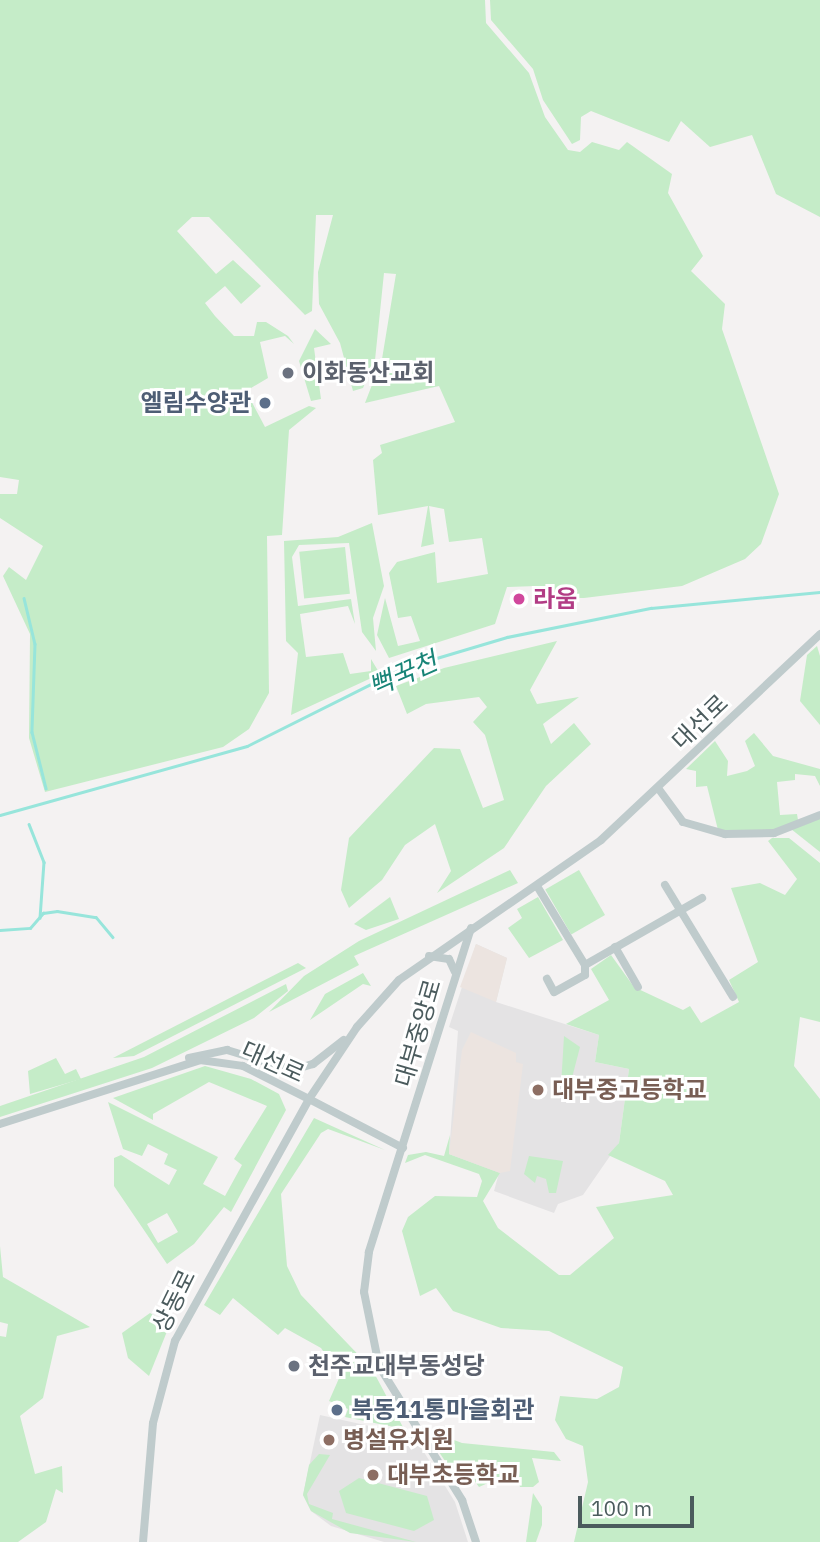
<!DOCTYPE html>
<meta charset="utf-8">
<style>
body{margin:0}
#map{position:relative;width:820px;height:1542px;overflow:hidden;background:#f4f2f2;font-family:"IBM Plex Sans","Noto Sans KR",sans-serif}
div>[style]{position:absolute}
.education>*{inset:0;background:#e4e3e4}
.green>*{inset:0;background:#c5ecc8;transform-origin:0 0}
.sand>*{inset:0;background:#ece4e0}
.stream>*{height:2.5px;margin:-1.25px;padding:0 1.25px;transform-origin:1.25px;border-radius:1.25px;background:#97e5db}
.minor>*{height:8px;margin:-4px;padding:0 4px;transform-origin:4px;border-radius:4px;background:#bfcbcc}
.dots>*{width:19px;height:19px;translate:-50% -50%;box-sizing:border-box;border:4px solid #fff;border-radius:50%}
span{translate:-50% -50%;white-space:nowrap;text-align:center;line-height:1.15;-webkit-text-stroke:6px #fff;paint-order:stroke}
.worship-label{font-size:24px;color:#5b616d;font-weight:700}
.left{translate:0 -50%;text-align:left}
.service-label{font-size:24px;color:#4e5e75;font-weight:700}
.right{translate:-100% -50%;text-align:right}
.hotel-label{font-size:24px;color:#b23c85;font-weight:700}
.street-label{font-size:24px;color:#4b5b5d}
.education-label{font-size:24px;color:#785e54;font-weight:700}
.water-label{font-size:26px;color:#188477;font-style:italic}
.scale{position:absolute;left:578px;top:1496px;width:116px;height:32px;box-sizing:border-box;border:4px solid #4b5b5d;border-top:0;padding-left:9px;font-size:21px;line-height:24px;white-space:nowrap;color:#4b5b5d;-webkit-text-stroke:5px #fff;paint-order:stroke}
</style>
<div id="map">
<div class="education">
<i style="clip-path:polygon(476px 944px,507px 958px,496px 1002px,599px 1035px,595px 1062px,629px 1069px,619px 1143px,583px 1195px,558px 1204px,554px 1213px,494px 1191px,499px 1173px,449px 1154px,458px 1031px,449px 1027px)"></i>
<i style="clip-path:polygon(320px 1415px,414px 1436px,455px 1502px,468px 1542px,384px 1542px,331px 1526px,311px 1511px,303px 1495px)"></i>
</div>
<div class="green">
<i style="clip-path:polygon(0 0,485px 0,486px 23px,529px 73px,545px 117px,568px 150px,580px 152px,592px 142px,619px 150px,627px 142px,672px 174px,668px 193px,703px 256px,691px 271px,725px 304px,722px 329px,779px 494px,761px 544px,745px 559px,682px 586px,584px 598px,537px 598px,537px 586px,507px 587px,495px 624px,389px 658px,377px 635px,385px 598px,398px 646px,420px 641px,411px 616px,398px 618px,389px 573px,397px 562px,435px 552px,437px 583px,488px 574px,482px 538px,449px 542px,444px 509px,429px 506px,434px 544px,421px 547px,428px 506px,378px 515px,373px 460px,382px 453px,380px 445px,455px 422px,439px 386px,365px 403px,382px 359px,396px 274px,384px 273px,375px 360px,363px 388px,353px 391px,340px 343px,319px 304px,318px 272px,333px 215px,316px 215px,312px 311px,305px 315px,209px 217px,192px 217px,177px 231px,216px 274px,233px 260px,261px 286px,241px 304px,225px 286px,205px 303px,215px 316px,234px 336px,254px 336px,257px 322px,266px 322px,288px 336px,294px 344px,285px 336px,260px 342px,268px 378px,246px 391px,265px 427px,309px 406px,316px 408px,289px 430px,282px 535px,267px 536px,269px 693px,249px 729px,223px 747px,45px 792px,29px 738px,30px 634px,3px 576px,9px 567px,26px 580px,43px 546px,0 518px,0 494px,17px 494px,19px 480px,0 477px)"></i>
<i style="clip-path:polygon(490px 0,820px 0,820px 217px,776px 194px,752px 135px,710px 147px,681px 121px,669px 142px,591px 111px,581px 117px,580px 140px,572px 144px,543px 100px,533px 69px,491px 20px)"></i>
<i style="clip-path:polygon(315px 329px,331px 344px,314px 348px,321px 399px,311px 401px,299px 361px)"></i>
<i style="clip-path:polygon(372px 523px,384px 586px,373px 618px,376px 651px,362px 632px,349px 543px,299px 545px,292px 557px,298px 606px,351px 599px,355px 624px,348px 606px,300px 614px,306px 657px,343px 653px,350px 674px,371px 671px,371px 659px,380px 674px,291px 715px,298px 653px,286px 641px,284px 541px,338px 537px)"></i>
<i style="left:345px;top:547px;width:47px;height:46px;rotate:84deg"></i>
<i style="clip-path:polygon(557px 641px,530px 690px,537px 704px,579px 697px,543px 724px,551px 744px,574px 723px,591px 744px,546px 786px,504px 848px,437px 893px,451px 871px,435px 824px,405px 845px,382px 880px,349px 908px,341px 890px,349px 838px,434px 748px,460px 749px,483px 808px,504px 800px,485px 735px,473px 722px,487px 707px,479px 697px,426px 704px,407px 714px,396px 686px,444px 668px)"></i>
<i style="clip-path:polygon(817px 646px,820px 656px,820px 725px,800px 701px,807px 655px)"></i>
<i style="clip-path:polygon(754px 733px,773px 756px,820px 769px,820px 786px,815px 776px,795px 774px,795px 780px,777px 782px,780px 815px,797px 814px,798px 820px,775px 830px,718px 830px,707px 786px,696px 787px,696px 771px,686px 769px,715px 741px,728px 761px,727px 776px,747px 771px,755px 766px,745px 741px)"></i>
<i style="clip-path:polygon(820px 817px,820px 852px,791px 829px)"></i>
<i style="clip-path:polygon(772px 838px,789px 838px,820px 863px,820px 1022px,800px 1017px,794px 1066px,820px 1099px,820px 1542px,574px 1542px,588px 1482px,583px 1446px,566px 1439px,555px 1420px,560px 1396px,597px 1399px,619px 1387px,623px 1367px,549px 1331px,501px 1328px,453px 1311px,436px 1288px,420px 1296px,402px 1231px,408px 1217px,435px 1196px,477px 1197px,482px 1181px,479px 1174px,425px 1155px,405px 1163px,408px 1155px,426px 1152px,444px 1156px,450px 1135px,449px 1154px,500px 1173px,483px 1201px,498px 1228px,559px 1275px,570px 1275px,614px 1238px,596px 1207px,673px 1195px,665px 1181px,608px 1155px,619px 1143px,629px 1069px,595px 1062px,599px 1035px,566px 1024px,609px 1000px,591px 969px,611px 955px,634px 987px,683px 1010px,690px 1006px,701px 1023px,739px 1002px,729px 980px,758px 962px,731px 888px,760px 883px,785px 895px,797px 879px,768px 841px)"></i>
<i style="clip-path:polygon(510px 870px,518px 883px,354px 956px,359px 965px,269px 1012px,304px 976px,359px 941px)"></i>
<i style="left:579px;top:870px;width:52px;height:39px;rotate:60deg"></i>
<i style="clip-path:polygon(390px 897px,399px 919px,366px 930px,354px 924px)"></i>
<i style="clip-path:polygon(538px 897px,563px 940px,529px 958px,508px 928px,522px 918px,517px 909px)"></i>
<i style="clip-path:polygon(298px 963px,306px 968px,134px 1056px,113px 1058px)"></i>
<i style="clip-path:polygon(363px 973px,371px 986px,363px 984px,310px 1020px,325px 994px)"></i>
<i style="clip-path:polygon(286px 984px,288px 991px,254px 1018px,152px 1068px,0 1117px,0 1106px,144px 1057px)"></i>
<i style="clip-path:polygon(564px 1036px,580px 1047px,566px 1101px,561px 1086px)"></i>
<i style="clip-path:polygon(56px 1058px,65px 1074px,76px 1069px,81px 1079px,30px 1094px,28px 1071px)"></i>
<i style="clip-path:polygon(evenodd,205px 1066px,251px 1079px,279px 1094px,286px 1110px,231px 1212px,224px 1207px,194px 1244px,167px 1264px,114px 1186px,114px 1158px,121px 1155px,169px 1185px,177px 1170px,164px 1164px,168px 1154px,148px 1144px,142px 1156px,123px 1149px,108px 1102px,218px 1157px,203px 1184px,225px 1196px,242px 1165px,234px 1159px,267px 1106px,209px 1082px,153px 1114px,153px 1120px,113px 1098px,205px 1066px,167px 1213px,178px 1232px,158px 1243px,147px 1224px,167px 1213px)"></i>
<i style="clip-path:polygon(314px 1118px,385px 1150px,328px 1129px,321px 1133px,281px 1194px,287px 1266px,301px 1295px,372px 1369px,404px 1429px,345px 1417px,348px 1409px,329px 1401px,340px 1376px,321px 1348px,285px 1328px,278px 1335px,233px 1298px,220px 1315px,204px 1305px)"></i>
<i style="clip-path:polygon(529px 1156px,563px 1161px,556px 1193px,549px 1193px,546px 1179px,537px 1176px,535px 1183px,524px 1174px)"></i>
<i style="clip-path:polygon(0 1246px,3px 1277px,90px 1327px,57px 1336px,43px 1398px,20px 1416px,35px 1474px,62px 1466px,63px 1493px,56px 1489px,46px 1522px,18px 1542px,0 1542px,0 1336px,6px 1337px,8px 1324px,0 1322px)"></i>
<i style="clip-path:polygon(150px 1313px,170px 1324px,149px 1376px,128px 1358px,122px 1333px)"></i>
<i style="clip-path:polygon(433px 1432px,462px 1443px,554px 1452px,561px 1461px,532px 1458px,539px 1482px,533px 1487px,520px 1487px,515px 1471px,479px 1487px,471px 1476px,457px 1479px,429px 1437px)"></i>
<i style="clip-path:polygon(319px 1454px,330px 1455px,307px 1494px,309px 1504px,333px 1513px,332px 1519px,416px 1542px,350px 1533px,311px 1511px,303px 1495px,309px 1465px)"></i>
<i style="clip-path:polygon(359px 1478px,427px 1496px,434px 1520px,414px 1531px,346px 1513px,339px 1491px)"></i>
<i style="clip-path:polygon(533px 1493px,542px 1507px,542px 1525px,536px 1542px,526px 1542px)"></i>
</div>
<div class="sand">
<i style="clip-path:polygon(476px 944px,507px 958px,496px 1002px,460px 987px)"></i>
<i style="clip-path:polygon(471px 1032px,516px 1053px,516px 1062px,523px 1064px,510px 1171px,500px 1173px,449px 1154px,462px 1050px)"></i>
</div>
<div class="stream">
<i style="left:24px;top:598px;width:47px;rotate:76.6deg"></i>
<i style="left:35px;top:644px;width:88px;rotate:92deg"></i>
<i style="left:32px;top:732px;width:58px;rotate:76deg"></i>
<i style="left:0;top:815px;width:256px;rotate:-15.6deg"></i>
<i style="left:247px;top:746px;width:174px;rotate:-26.6deg"></i>
<i style="left:403px;top:668px;width:109px;rotate:-16.6deg"></i>
<i style="left:507px;top:637px;width:147px;rotate:-11.4deg"></i>
<i style="left:651px;top:608px;width:170px;rotate:-5.4deg"></i>
<i style="left:29px;top:824px;width:41px;rotate:68.5deg"></i>
<i style="left:44px;top:862px;width:56px;rotate:94.1deg"></i>
<i style="left:0;top:930px;width:30px;rotate:-4deg"></i>
<i style="left:30px;top:928px;width:20px;rotate:-49deg"></i>
<i style="left:43px;top:913px;width:14px;rotate:-8deg"></i>
<i style="left:57px;top:911px;width:39px;rotate:9deg"></i>
<i style="left:96px;top:917px;width:26px;rotate:50deg"></i>
</div>
<div class="minor">
<i style="left:658px;top:788px;width:42px;rotate:53.7deg"></i>
<i style="left:683px;top:822px;width:44px;rotate:15.9deg"></i>
<i style="left:725px;top:834px;width:49px;rotate:-1.2deg"></i>
<i style="left:774px;top:833px;width:49px;rotate:-21.4deg"></i>
<i style="left:665px;top:885px;width:131px;rotate:58.7deg"></i>
<i style="left:537px;top:886px;width:92px;rotate:58.7deg"></i>
<i style="left:585px;top:965px;width:10px;rotate:90deg"></i>
<i style="left:585px;top:975px;width:35px;rotate:151deg"></i>
<i style="left:554px;top:992px;width:15px;rotate:-118deg"></i>
<i style="left:471px;top:928px;width:340px;rotate:107.5deg"></i>
<i style="left:369px;top:1252px;width:40px;rotate:97.1deg"></i>
<i style="left:364px;top:1292px;width:76px;rotate:78.5deg"></i>
<i style="left:379px;top:1366px;width:158px;rotate:58.2deg"></i>
<i style="left:462px;top:1500px;width:44px;rotate:71.6deg"></i>
<i style="left:615px;top:947px;width:46px;rotate:60.1deg"></i>
<i style="left:429px;top:956px;width:20px;rotate:9deg"></i>
<i style="left:449px;top:959px;width:14px;rotate:65deg"></i>
<i style="left:585px;top:965px;width:135px;rotate:-29.8deg"></i>
<i style="left:189px;top:1058px;width:39px;rotate:-12deg"></i>
<i style="left:227px;top:1050px;width:69px;rotate:16.9deg"></i>
<i style="left:293px;top:1070px;width:21px;rotate:-17deg"></i>
<i style="left:313px;top:1064px;width:39px;rotate:-38deg"></i>
<i style="left:0;top:1124px;width:210px;rotate:-17.7deg"></i>
<i style="left:200px;top:1060px;width:43px;rotate:7.9deg"></i>
<i style="left:243px;top:1066px;width:74px;rotate:26.6deg"></i>
<i style="left:309px;top:1099px;width:87px;rotate:-56.3deg"></i>
<i style="left:357px;top:1027px;width:63px;rotate:-48.2deg"></i>
<i style="left:399px;top:980px;width:246px;rotate:-34.7deg"></i>
<i style="left:601px;top:840px;width:301px;rotate:-43.2deg"></i>
<i style="left:143px;top:1542px;width:119px;rotate:-85.2deg"></i>
<i style="left:153px;top:1423px;width:85px;rotate:-75deg"></i>
<i style="left:175px;top:1341px;width:277px;rotate:-61deg"></i>
<i style="left:309px;top:1099px;width:106px;rotate:27.5deg"></i>
</div>
<div class="dots">
<i style="left:288px;top:373px;background:#6b7280"></i>
<i style="left:265px;top:403px;background:#5c6f8a"></i>
<i style="left:519px;top:599px;background:#d1479c"></i>
<i style="left:538px;top:1090px;background:#8d6e63"></i>
<i style="left:294px;top:1366px;background:#6b7280"></i>
<i style="left:337px;top:1410px;background:#5c6f8a"></i>
<i style="left:329px;top:1440px;background:#8d6e63"></i>
<i style="left:373px;top:1475px;background:#8d6e63"></i>
</div>
<div class="worship-label">
<span class="left" style="left:302px;top:373px">이화동산교회</span>
<span class="left" style="left:308px;top:1366px">천주교대부동성당</span>
</div>
<div class="service-label">
<span class="right" style="left:251px;top:403px">엘림수양관</span>
<span class="left" style="left:351px;top:1410px">북동11통마을회관</span>
</div>
<div class="hotel-label">
<span class="left" style="left:533px;top:599px">라움</span>
</div>
<div class="street-label">
<span style="left:700px;top:722px;rotate:-44deg">대선로</span>
<span style="left:418px;top:1033px;rotate:-74deg">대부중앙로</span>
<span style="left:273px;top:1062px;rotate:24deg">대선로</span>
<span style="left:174px;top:1301px;rotate:-64deg">상동로</span>
</div>
<div class="education-label">
<span class="left" style="left:552px;top:1090px">대부중고등학교</span>
<span class="left" style="left:343px;top:1440px">병설유치원</span>
<span class="left" style="left:387px;top:1475px">대부초등학교</span>
</div>
<div class="water-label">
<span style="left:403px;top:674px;rotate:-24deg">뻑꾹천</span>
</div>
<div class="scale">100 m</div>
</div>
